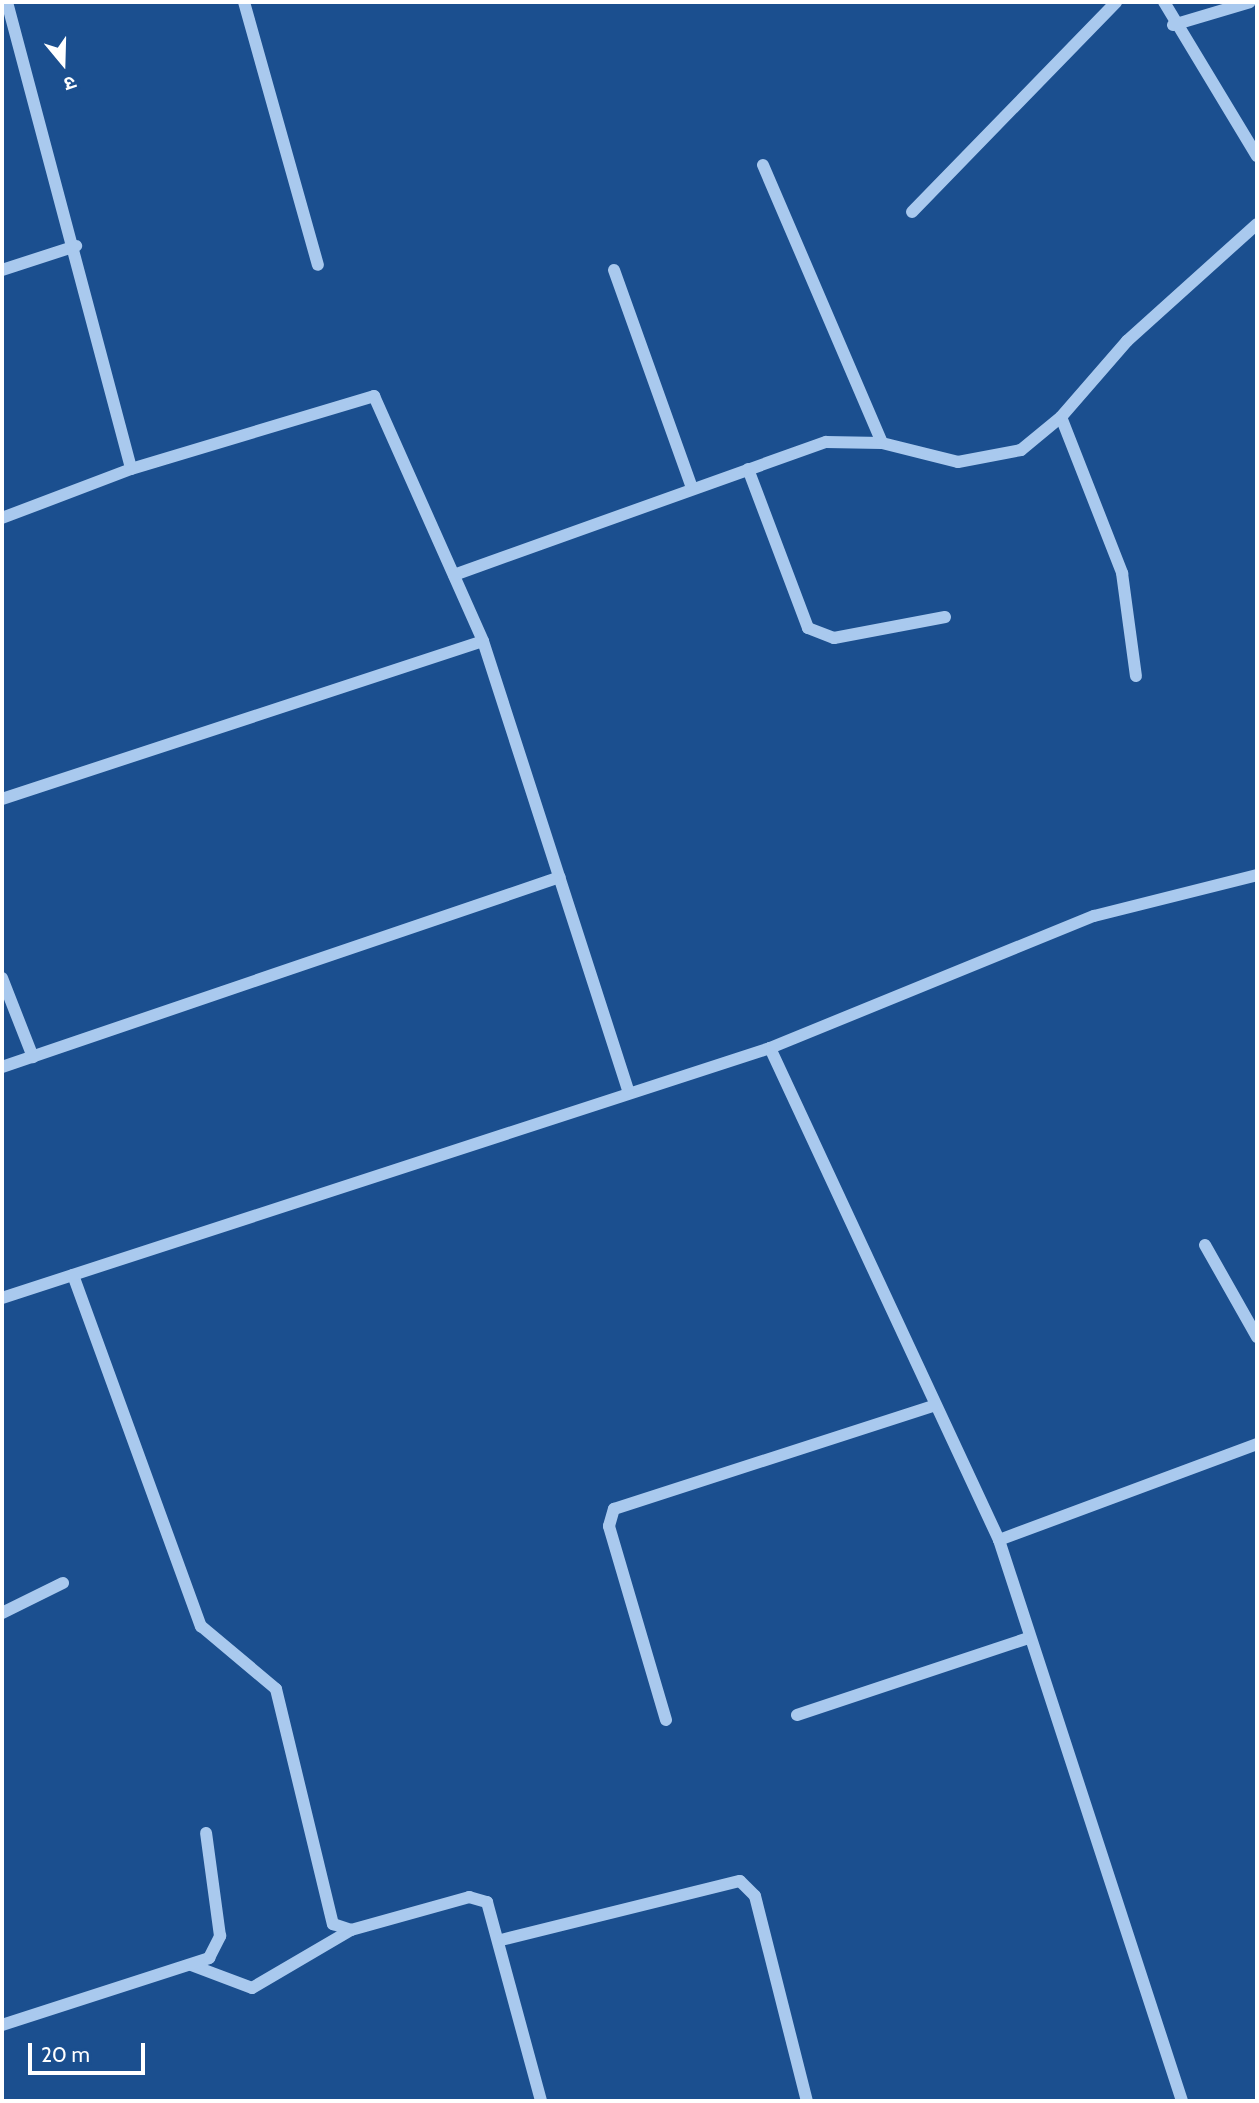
<!DOCTYPE html>
<meta charset="utf-8">
<style>
body{margin:0}
#map{position:relative;width:1259px;height:2103px;overflow:hidden;background:#1b4f8f;font-family:Cabin,"Noto Sans Devanagari",sans-serif}
div>[style]{position:absolute}
.minor>*{height:12px;margin:-6px;padding:0 6px;transform-origin:6px;border-radius:6px;background:#a9c9ee}
span{translate:-50% -50%;white-space:nowrap;text-align:center;line-height:1.15;-webkit-text-stroke:7px #1b4f8f;paint-order:stroke}
.frame{position:absolute;inset:0;border:4px solid #fff;pointer-events:none}
.north{position:absolute;left:28px;top:28px;width:70px;height:70px;-webkit-text-stroke:5px #1b4f8f;paint-order:stroke;rotate:161deg;font-size:19px;font-weight:700;line-height:28px;text-align:center;color:#fff}
.north::after{content:'';display:block;margin:auto;width:24px;height:32px;background:#fff;clip-path:polygon(50% 0,100% 100%,50% 72%,0 100%)}
.scale{position:absolute;left:28px;top:2043px;width:117px;height:32px;box-sizing:border-box;border:4px solid #fff;border-top:0;padding-left:9px;font-size:21px;line-height:24px;white-space:nowrap;color:#fff;-webkit-text-stroke:5px #1b4f8f;paint-order:stroke}
</style>
<div id="map">
<div class="minor">
<i style="left:7px;top:2px;width:483px;rotate:75.1deg"></i>
<i style="left:131px;top:469px;width:254px;rotate:-16.7deg"></i>
<i style="left:374px;top:396px;width:268px;rotate:66deg"></i>
<i style="left:483px;top:641px;width:474px;rotate:72.1deg"></i>
<i style="left:244px;top:2px;width:273px;rotate:74.3deg"></i>
<i style="left:1164px;top:2px;width:180px;rotate:58.9deg"></i>
<i style="left:1173px;top:25px;width:80px;rotate:-16.6deg"></i>
<i style="left:763px;top:165px;width:302px;rotate:66.8deg"></i>
<i style="left:912px;top:212px;width:293px;rotate:-45.8deg"></i>
<i style="left:2px;top:270px;width:78px;rotate:-18deg"></i>
<i style="left:614px;top:270px;width:232px;rotate:70.3deg"></i>
<i style="left:1061px;top:417px;width:168px;rotate:68.6deg"></i>
<i style="left:1122px;top:573px;width:104px;rotate:82.3deg"></i>
<i style="left:748px;top:469px;width:170px;rotate:69.3deg"></i>
<i style="left:808px;top:628px;width:28px;rotate:21deg"></i>
<i style="left:834px;top:638px;width:113px;rotate:-10.7deg"></i>
<i style="left:2px;top:518px;width:138px;rotate:-20.8deg"></i>
<i style="left:454px;top:575px;width:395px;rotate:-19.7deg"></i>
<i style="left:826px;top:442px;width:56px;rotate:1deg"></i>
<i style="left:882px;top:443px;width:78px;rotate:14deg"></i>
<i style="left:958px;top:462px;width:64px;rotate:-10.8deg"></i>
<i style="left:1021px;top:450px;width:52px;rotate:-39.5deg"></i>
<i style="left:1061px;top:417px;width:101px;rotate:-49deg"></i>
<i style="left:1127px;top:341px;width:175px;rotate:-42deg"></i>
<i style="left:2px;top:799px;width:506px;rotate:-18.18deg"></i>
<i style="left:2px;top:978px;width:85px;rotate:68.6deg"></i>
<i style="left:770px;top:1048px;width:543px;rotate:65.04deg"></i>
<i style="left:999px;top:1540px;width:590px;rotate:71.93deg"></i>
<i style="left:2px;top:1067px;width:589px;rotate:-18.8deg"></i>
<i style="left:1205px;top:1245px;width:106px;rotate:60.5deg"></i>
<i style="left:73px;top:1275px;width:374px;rotate:70deg"></i>
<i style="left:201px;top:1626px;width:98px;rotate:40deg"></i>
<i style="left:276px;top:1689px;width:242px;rotate:76.4deg"></i>
<i style="left:333px;top:1924px;width:19px;rotate:18deg"></i>
<i style="left:351px;top:1930px;width:123px;rotate:-15.6deg"></i>
<i style="left:469px;top:1897px;width:19px;rotate:16deg"></i>
<i style="left:487px;top:1902px;width:206px;rotate:74.8deg"></i>
<i style="left:2px;top:1298px;width:808px;rotate:-18.03deg"></i>
<i style="left:770px;top:1048px;width:350px;rotate:-22.2deg"></i>
<i style="left:1094px;top:916px;width:168px;rotate:-14.1deg"></i>
<i style="left:999px;top:1540px;width:275px;rotate:-20.4deg"></i>
<i style="left:2px;top:1613px;width:68px;rotate:-26.2deg"></i>
<i style="left:797px;top:1715px;width:244px;rotate:-18.4deg"></i>
<i style="left:666px;top:1720px;width:202px;rotate:-106.4deg"></i>
<i style="left:609px;top:1526px;width:18px;rotate:-74deg"></i>
<i style="left:614px;top:1509px;width:338px;rotate:-17.9deg"></i>
<i style="left:501px;top:1940px;width:246px;rotate:-13.9deg"></i>
<i style="left:740px;top:1881px;width:21px;rotate:45deg"></i>
<i style="left:755px;top:1896px;width:211px;rotate:75.8deg"></i>
<i style="left:191px;top:1965px;width:65px;rotate:20.7deg"></i>
<i style="left:252px;top:1988px;width:115px;rotate:-30.4deg"></i>
<i style="left:2px;top:2025px;width:218px;rotate:-17.9deg"></i>
<i style="left:209px;top:1958px;width:25px;rotate:-63deg"></i>
<i style="left:220px;top:1936px;width:104px;rotate:-97.7deg"></i>
</div>
<div class="frame"></div>
<div class="north">उ</div>
<div class="scale">20 m</div>
</div>
